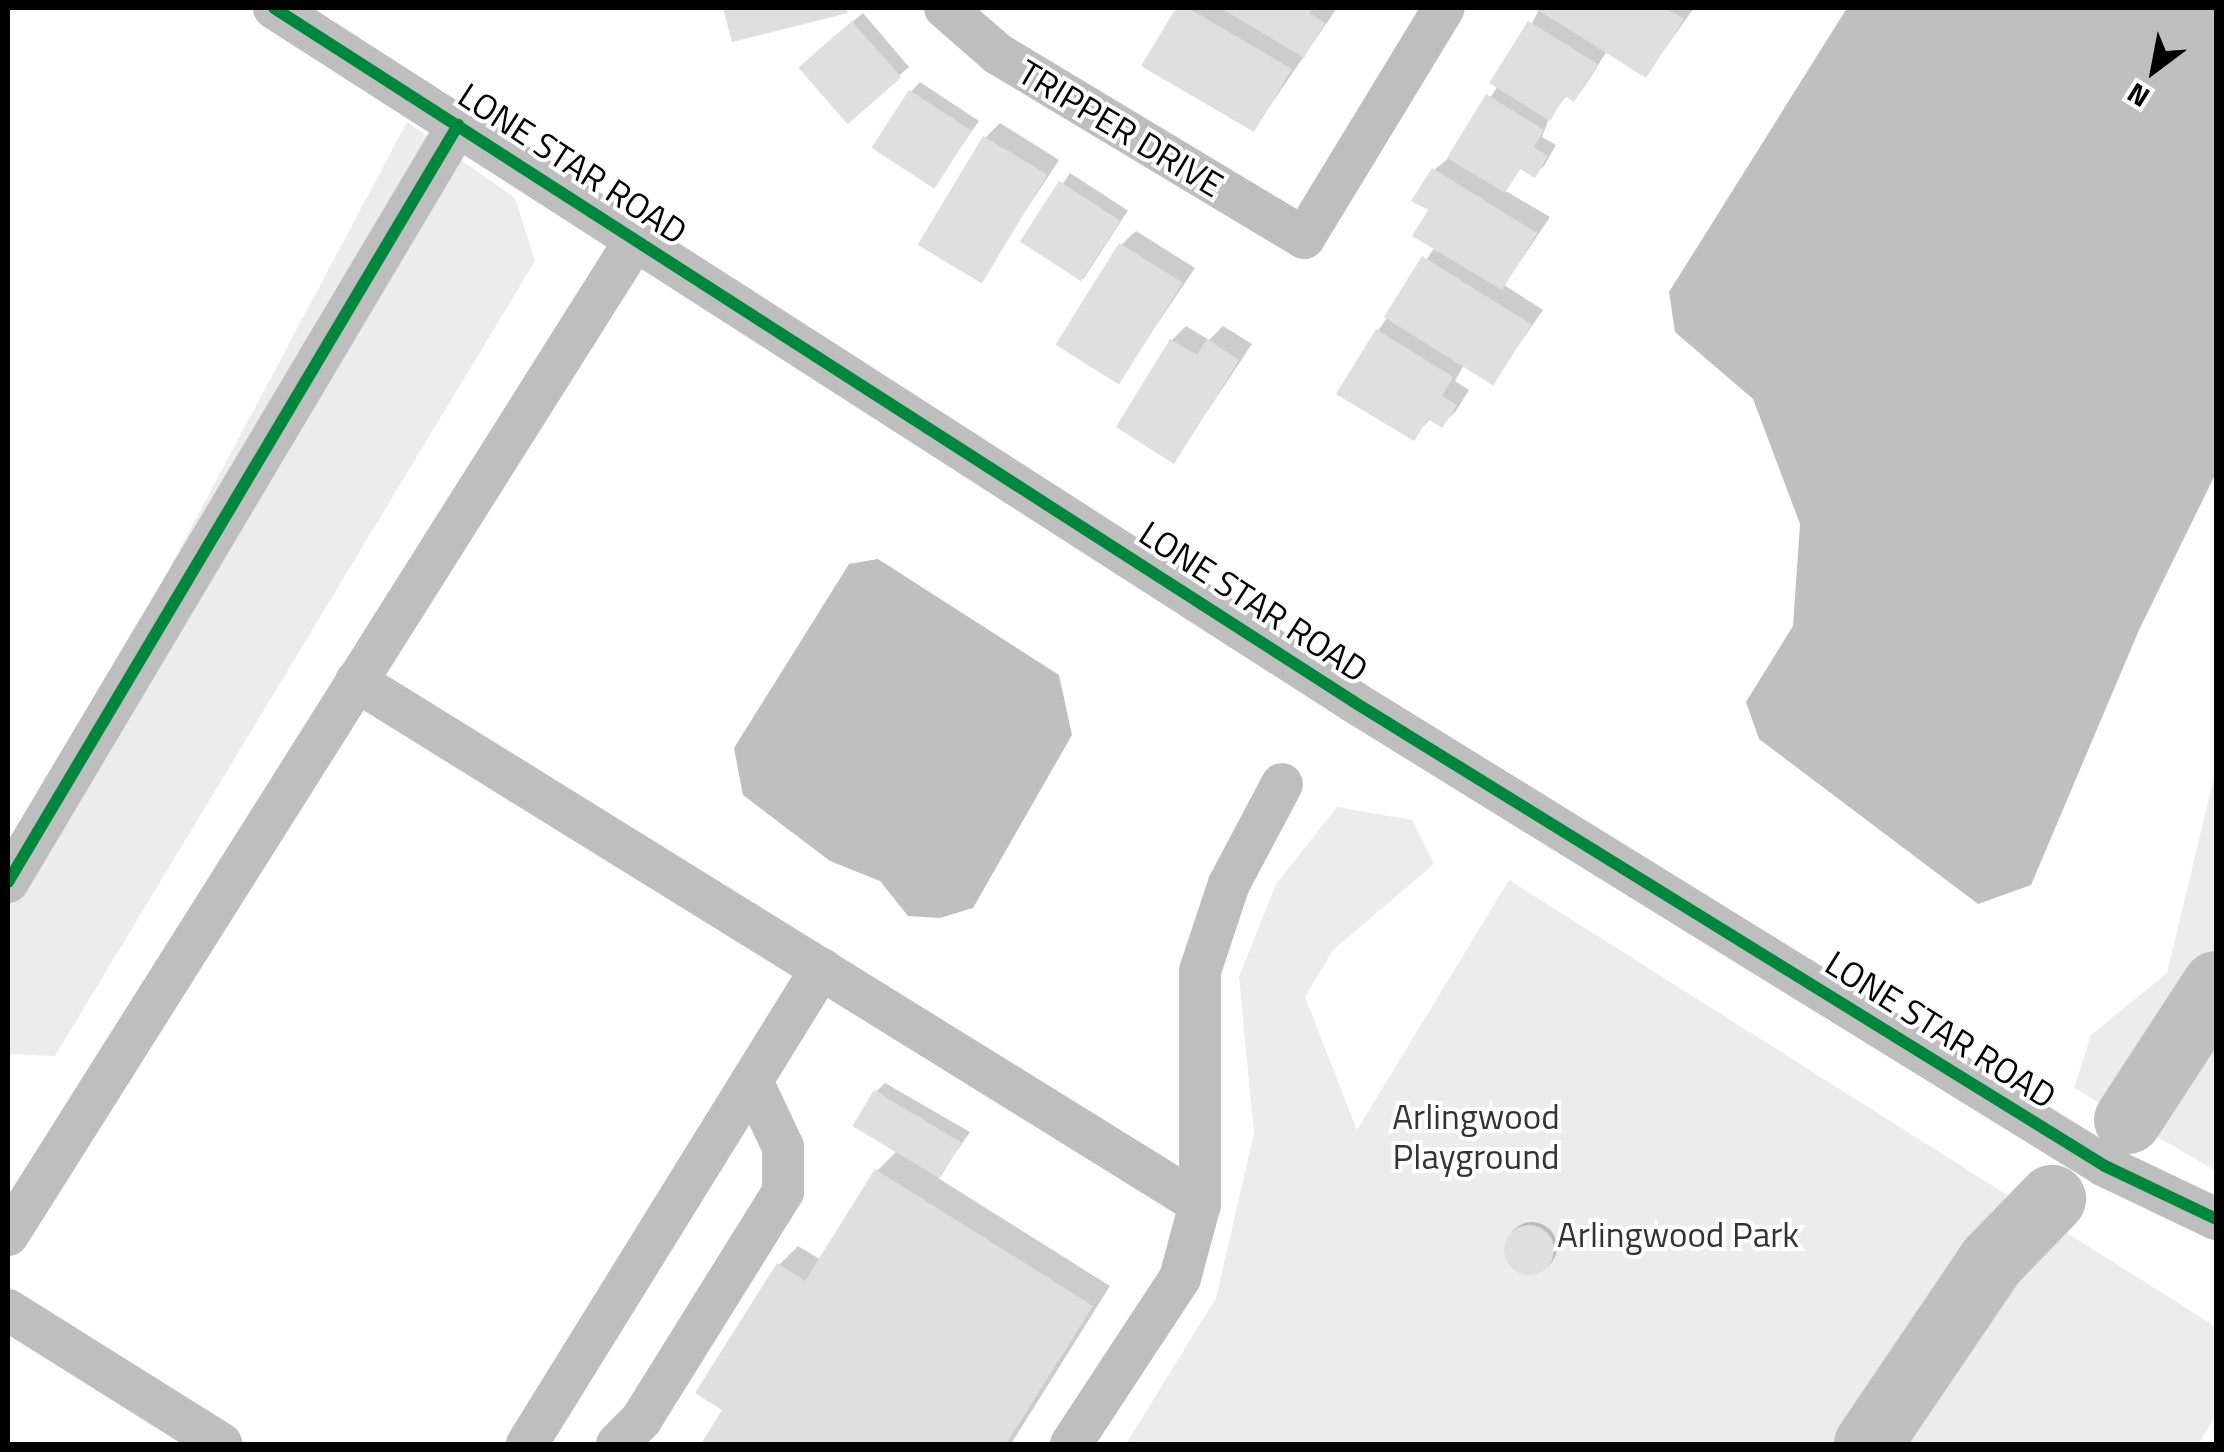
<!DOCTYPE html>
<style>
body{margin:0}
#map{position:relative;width:2224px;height:1452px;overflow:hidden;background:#fff;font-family:"Titillium Web",sans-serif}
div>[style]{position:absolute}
.green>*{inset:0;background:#ececec}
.water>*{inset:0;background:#bfbfbf}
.shadow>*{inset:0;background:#0003;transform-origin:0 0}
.round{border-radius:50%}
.river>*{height:68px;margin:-34px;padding:0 34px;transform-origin:34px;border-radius:34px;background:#bfbfbf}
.building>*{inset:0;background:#dfdfdf;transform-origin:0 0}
.minor>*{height:42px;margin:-21px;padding:0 21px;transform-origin:21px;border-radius:21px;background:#bebebe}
.cycleway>*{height:12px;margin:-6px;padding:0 6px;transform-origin:6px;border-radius:6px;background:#00873e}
span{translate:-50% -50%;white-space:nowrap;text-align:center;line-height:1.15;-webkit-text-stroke:8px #fff;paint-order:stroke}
.street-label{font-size:35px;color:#000}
.park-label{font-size:35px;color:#333}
.frame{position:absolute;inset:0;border:10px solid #000;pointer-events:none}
.north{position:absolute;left:2104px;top:20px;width:100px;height:100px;-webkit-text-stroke:8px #fff;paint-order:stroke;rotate:212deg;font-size:28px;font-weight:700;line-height:40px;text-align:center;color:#000}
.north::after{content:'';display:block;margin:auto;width:35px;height:45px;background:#000;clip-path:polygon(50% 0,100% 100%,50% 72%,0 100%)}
</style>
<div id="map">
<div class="green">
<i style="clip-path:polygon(407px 122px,515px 198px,535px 261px,55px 1056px,8px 1054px,8px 872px)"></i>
<i style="clip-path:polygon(2216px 769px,2216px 1171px,2074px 1088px,2091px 1035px,2167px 973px)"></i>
<i style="clip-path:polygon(1337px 807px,1412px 820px,1434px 864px,1333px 950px,1305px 997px,1357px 1130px,1509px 880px,2216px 1327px,2216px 1414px,2199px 1444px,1126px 1444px,1216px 1298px,1254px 1133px,1239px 977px,1276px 884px)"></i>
</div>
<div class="water">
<i style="clip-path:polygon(1847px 8px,2216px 8px,2216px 473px,2139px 630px,2031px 885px,1978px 904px,1759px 739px,1746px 702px,1793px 626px,1800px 524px,1753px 399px,1675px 332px,1669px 292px)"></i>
<i style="clip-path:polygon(878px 559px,1059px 675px,1072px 735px,973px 908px,940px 918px,908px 916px,880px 881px,830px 861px,743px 795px,734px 748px,849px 564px)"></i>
</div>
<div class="shadow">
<i style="clip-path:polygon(726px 8px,849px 8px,734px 39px)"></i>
<i style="clip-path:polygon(1179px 8px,1337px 8px,1254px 129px,1145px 65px)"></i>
<i style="clip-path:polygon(1540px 8px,1694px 8px,1646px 75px,1607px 51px,1583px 89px,1574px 99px,1567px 95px,1549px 118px,1542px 137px,1556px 145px,1544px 166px,1534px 175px,1522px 167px,1504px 190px,1550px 217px,1504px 285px,1543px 310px,1492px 383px,1464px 365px,1455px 381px,1469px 390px,1456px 411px,1442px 425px,1431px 418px,1413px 438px,1378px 331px,1435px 247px,1434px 170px,1450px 157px,1498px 86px)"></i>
<i style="clip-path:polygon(863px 13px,909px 67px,847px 121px,810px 58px)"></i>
<i style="clip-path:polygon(920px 82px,979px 121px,933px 186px,911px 92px)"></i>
<i style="clip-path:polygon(1000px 123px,1059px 160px,980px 280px,985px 138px)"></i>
<i style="left:1070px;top:173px;width:69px;height:82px;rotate:33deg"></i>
<i style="clip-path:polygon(1136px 231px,1195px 268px,1118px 382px,1121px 245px)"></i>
<i style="clip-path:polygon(1186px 326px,1209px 340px,1223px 326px,1252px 344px,1174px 461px,1172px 340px)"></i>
<i style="clip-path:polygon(885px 1083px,970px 1132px,938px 1178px,1110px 1286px,1011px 1444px,703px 1444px,726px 1409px,779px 1265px,798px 1246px,821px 1260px,877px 1171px,898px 1150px,876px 1092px)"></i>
<i class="round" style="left:1507px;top:1222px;width:50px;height:50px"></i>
</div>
<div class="river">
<i style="left:2128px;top:1120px;width:161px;rotate:-56.9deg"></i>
<i style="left:1868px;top:1444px;width:220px;rotate:-55.9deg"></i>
<i style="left:1991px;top:1262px;width:88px;rotate:-45.9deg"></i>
</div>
<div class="building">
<i style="clip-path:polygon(723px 8px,846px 8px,848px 13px,732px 42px)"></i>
<i style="clip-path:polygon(1176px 8px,1188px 8px,1292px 69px,1254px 132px,1141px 66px)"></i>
<i style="clip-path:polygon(1221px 8px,1313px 8px,1309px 13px,1325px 23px,1304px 58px)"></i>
<i style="clip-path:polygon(1535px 8px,1665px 8px,1684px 19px,1646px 78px)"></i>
<i style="left:852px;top:21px;width:75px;height:71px;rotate:49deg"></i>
<i style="clip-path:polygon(1528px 21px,1598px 64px,1574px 102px,1565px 96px,1550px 121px,1489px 83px)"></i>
<i style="left:909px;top:90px;width:75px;height:69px;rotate:33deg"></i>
<i style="clip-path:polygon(1486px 94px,1544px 130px,1534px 147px,1548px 156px,1535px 178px,1520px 169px,1505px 193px,1447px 158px)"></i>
<i style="left:983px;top:136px;width:75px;height:127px;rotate:31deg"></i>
<i style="clip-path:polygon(1432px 168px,1537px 233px,1502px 290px,1412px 236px,1428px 210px,1411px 201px)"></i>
<i style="left:1059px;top:181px;width:73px;height:72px;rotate:33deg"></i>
<i style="left:1119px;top:243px;width:75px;height:120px;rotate:32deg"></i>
<i style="left:1422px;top:256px;width:129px;height:72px;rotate:32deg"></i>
<i style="clip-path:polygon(1376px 329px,1453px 377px,1442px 396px,1457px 405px,1442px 428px,1428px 419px,1414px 441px,1336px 394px)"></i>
<i style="clip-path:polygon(1170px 339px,1197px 355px,1207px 339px,1239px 360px,1174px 464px,1116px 427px)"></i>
<i style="left:874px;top:1090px;width:102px;height:42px;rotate:31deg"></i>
<i style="clip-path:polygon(875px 1169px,1093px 1306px,1006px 1444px,701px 1444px,722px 1410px,695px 1393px,777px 1263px,805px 1281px)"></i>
<i class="round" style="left:1504px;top:1225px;width:50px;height:50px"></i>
</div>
<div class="minor">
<i style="left:274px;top:8px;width:1284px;rotate:32.72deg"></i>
<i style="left:1354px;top:702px;width:883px;rotate:31.71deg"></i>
<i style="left:2105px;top:1166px;width:123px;rotate:25.5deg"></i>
<i style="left:945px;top:8px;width:70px;rotate:41deg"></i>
<i style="left:998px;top:54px;width:357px;rotate:31deg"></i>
<i style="left:1304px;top:238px;width:269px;rotate:-58.7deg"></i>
<i style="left:356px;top:681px;width:993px;rotate:31.79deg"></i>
<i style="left:8px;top:882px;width:881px;rotate:-59.27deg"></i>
<i style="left:8px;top:1235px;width:1177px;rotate:-57.77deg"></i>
<i style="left:8px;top:1310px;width:252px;rotate:32.1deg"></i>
<i style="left:527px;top:1444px;width:559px;rotate:-58.24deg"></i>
<i style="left:617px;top:1444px;width:34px;rotate:-45deg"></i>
<i style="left:641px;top:1420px;width:269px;rotate:-58.1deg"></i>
<i style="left:783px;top:1192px;width:45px;rotate:-90deg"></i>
<i style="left:783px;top:1147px;width:73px;rotate:-115.2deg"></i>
<i style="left:1071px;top:1444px;width:199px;rotate:-56.7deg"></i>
<i style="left:1180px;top:1278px;width:77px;rotate:-74.9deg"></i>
<i style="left:1200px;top:1204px;width:233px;rotate:-90deg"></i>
<i style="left:1200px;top:971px;width:92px;rotate:-71.6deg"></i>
<i style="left:1229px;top:884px;width:113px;rotate:-62.1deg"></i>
</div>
<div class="cycleway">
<i style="left:274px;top:8px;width:1284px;rotate:32.72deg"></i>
<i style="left:1354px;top:702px;width:883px;rotate:31.71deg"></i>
<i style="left:2105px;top:1166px;width:123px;rotate:25.5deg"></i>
<i style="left:8px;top:882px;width:881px;rotate:-59.27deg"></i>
</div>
<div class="street-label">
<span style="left:1121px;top:128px;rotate:31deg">TRIPPER DRIVE</span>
<span style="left:573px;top:163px;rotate:33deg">LONE STAR ROAD</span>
<span style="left:1254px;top:601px;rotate:33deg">LONE STAR ROAD</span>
<span style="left:1941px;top:1029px;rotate:32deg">LONE STAR ROAD</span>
</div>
<div class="park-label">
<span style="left:1476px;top:1136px">Arlingwood<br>Playground</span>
<span style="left:1678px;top:1234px">Arlingwood Park</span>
</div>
<div class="frame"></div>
<div class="north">N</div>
</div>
